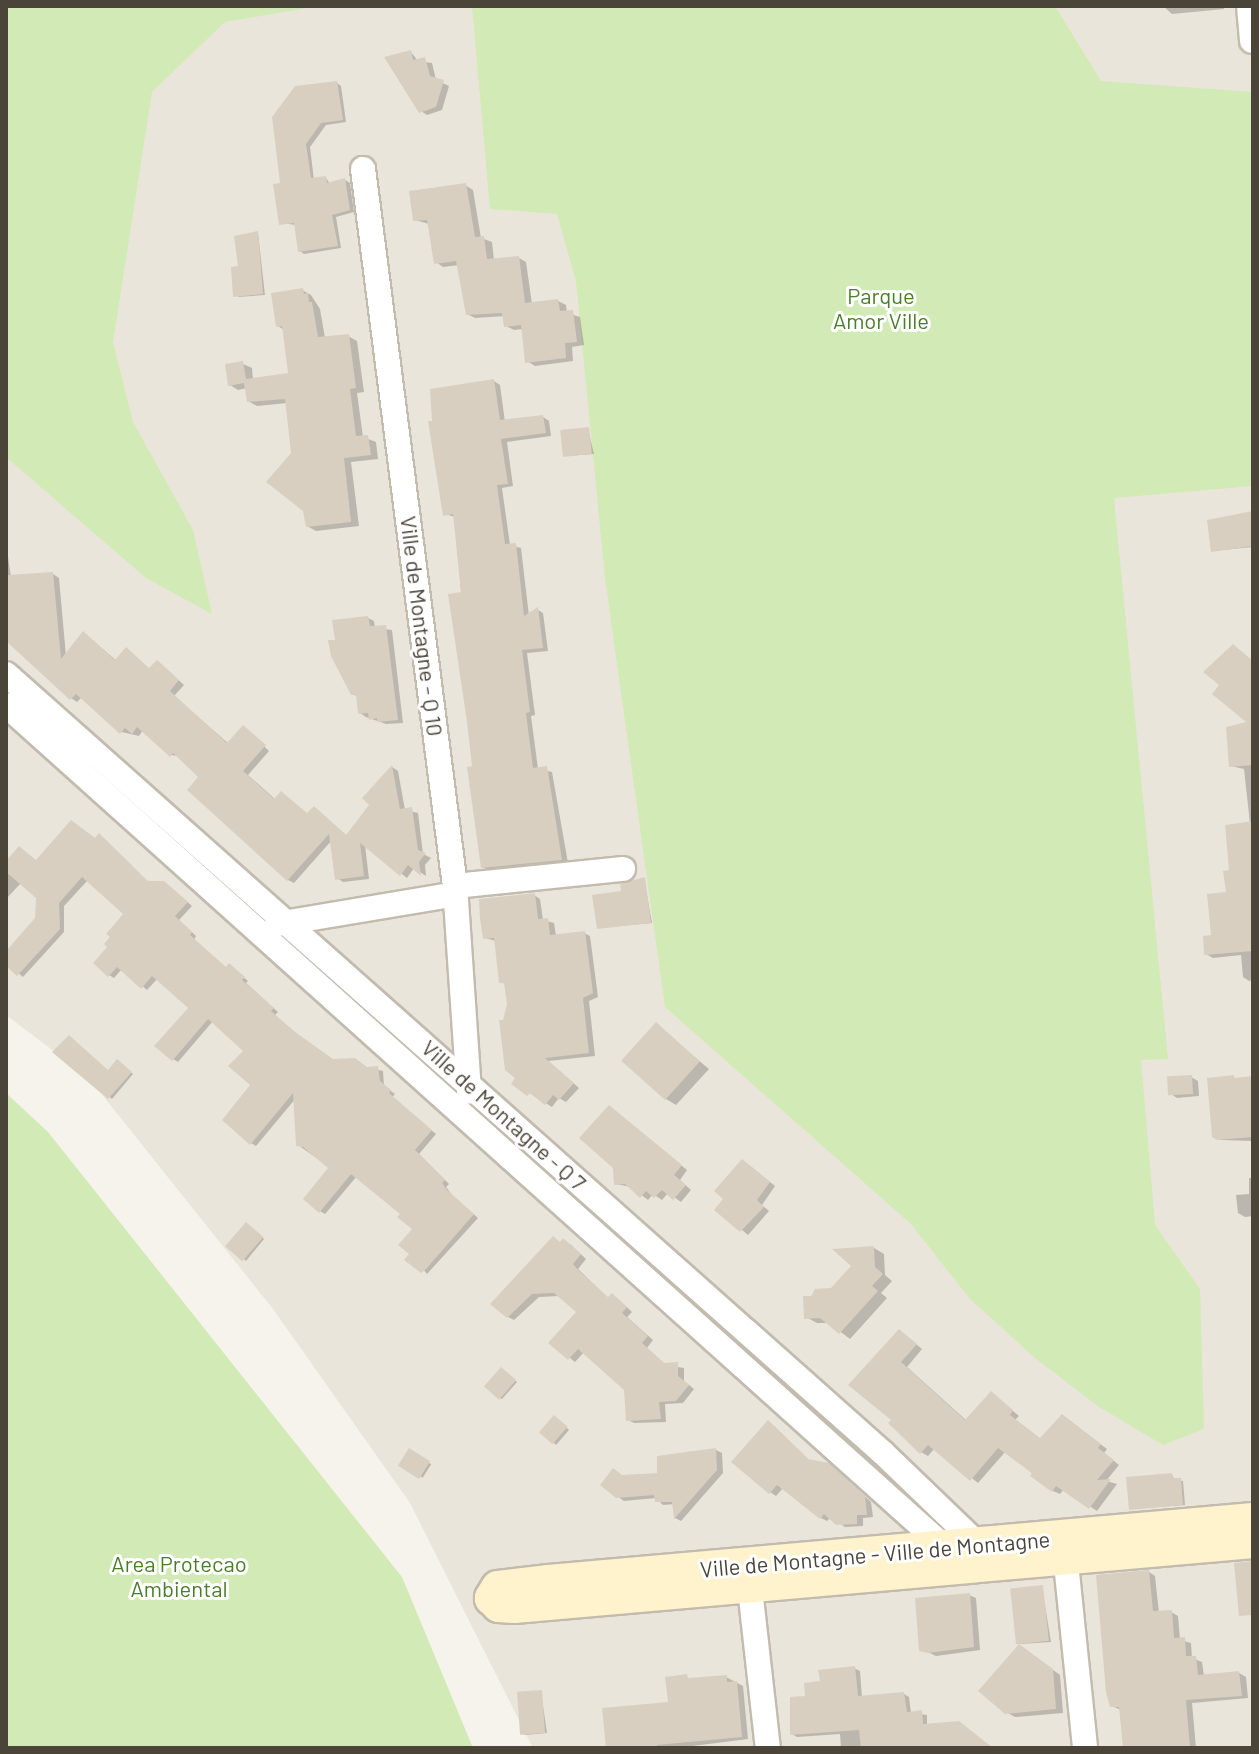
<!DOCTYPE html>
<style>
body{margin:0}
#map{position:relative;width:1259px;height:1754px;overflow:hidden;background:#f6f3ec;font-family:Barlow,sans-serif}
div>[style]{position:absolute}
.residential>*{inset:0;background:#eae5da}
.green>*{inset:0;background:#d2eab5}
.shadow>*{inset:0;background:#0003;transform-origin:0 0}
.building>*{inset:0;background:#d8cfc1;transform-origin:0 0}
.roads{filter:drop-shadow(2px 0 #c2bbae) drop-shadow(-2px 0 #c2bbae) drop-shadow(0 2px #c2bbae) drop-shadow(0 -2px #c2bbae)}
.street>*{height:24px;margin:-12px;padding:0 12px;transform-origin:12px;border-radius:12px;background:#fff}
.secondary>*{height:34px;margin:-17px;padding:0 17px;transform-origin:17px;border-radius:17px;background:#fff3cd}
span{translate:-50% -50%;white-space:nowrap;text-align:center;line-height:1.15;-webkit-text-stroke:6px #fff;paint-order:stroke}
.park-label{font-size:22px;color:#4a7f2a}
.street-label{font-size:22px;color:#4b4439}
.frame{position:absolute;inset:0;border:8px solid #4b4439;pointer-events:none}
</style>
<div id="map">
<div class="residential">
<i style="clip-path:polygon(6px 6px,1253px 6px,1253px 1748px,533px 1748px,410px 1503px,273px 1309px,88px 1077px,6px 1015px)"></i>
</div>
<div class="green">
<i style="clip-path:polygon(6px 6px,319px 6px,225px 22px,152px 92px,113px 342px,133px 422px,193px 530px,212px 614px,146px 578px,6px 457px)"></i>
<i style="clip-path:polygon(472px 6px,1055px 6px,1101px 81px,1253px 92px,1253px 486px,1114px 498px,1168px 1059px,1141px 1060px,1155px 1225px,1200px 1289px,1204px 1429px,1163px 1445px,1099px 1407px,1035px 1358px,970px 1299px,911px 1224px,665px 1007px,605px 578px,576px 281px,557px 214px,490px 209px)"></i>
<i style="clip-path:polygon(6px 1093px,48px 1132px,402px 1577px,473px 1748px,6px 1748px)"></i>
</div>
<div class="shadow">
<i style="clip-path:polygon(1163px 6px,1223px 6px,1224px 9px,1172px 14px)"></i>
<i style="clip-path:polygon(411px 52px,418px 61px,432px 63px,436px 80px,449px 86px,442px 110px,427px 115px,421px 111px)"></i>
<i style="clip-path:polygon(337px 83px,341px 86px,346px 122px,326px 125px,310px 147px,314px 180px,326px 178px,330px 184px,345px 180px,350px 183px,354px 212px,336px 217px,341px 248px,304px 254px,300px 251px,296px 225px,281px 223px,282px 185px)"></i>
<i style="clip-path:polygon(465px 185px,473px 190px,481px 238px,492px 242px,494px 260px,519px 258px,526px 262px,532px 304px,558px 301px,566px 305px,567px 313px,580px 317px,584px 345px,572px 347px,573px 361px,535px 366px,527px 361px,523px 329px,514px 330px,506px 326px,505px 316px,475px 318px,467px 314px,459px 265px,443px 267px,436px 262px,429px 224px,415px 220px)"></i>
<i style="clip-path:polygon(258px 233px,265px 295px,238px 297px,240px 268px)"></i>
<i style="clip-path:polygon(302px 290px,311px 295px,320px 309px,325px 338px,348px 336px,357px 341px,364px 392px,357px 393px,363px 437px,376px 442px,378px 459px,351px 462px,359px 526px,316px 531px,307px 526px,287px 403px,257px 406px,248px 401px,247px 388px,238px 390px,230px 385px,243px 364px,252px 368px,253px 380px,291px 375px,284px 330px,278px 326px)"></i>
<i style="clip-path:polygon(494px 381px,500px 385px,505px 422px,543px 417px,549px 421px,551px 436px,507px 442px,513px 486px,502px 488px,510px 545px,521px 548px,529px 616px,538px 610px,543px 613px,548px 651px,527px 653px,535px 715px,531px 716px,538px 769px,552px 772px,568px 863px,489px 871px,483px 867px,455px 517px,445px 514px)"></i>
<i style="clip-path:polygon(588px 429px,594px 454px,566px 456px)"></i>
<i style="clip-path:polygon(1253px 513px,1253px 547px,1213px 551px)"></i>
<i style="clip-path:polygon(6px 543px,11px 577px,53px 574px,59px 578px,66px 656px,84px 633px,117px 661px,151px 670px,163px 666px,184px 685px,174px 696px,229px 744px,248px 731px,269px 751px,248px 775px,276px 800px,282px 793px,308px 815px,320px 812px,347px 836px,371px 805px,392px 767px,398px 771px,405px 810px,418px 813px,423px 854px,431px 858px,425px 865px,426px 876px,414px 868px,407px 878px,365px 845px,369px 879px,343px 882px,337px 878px,332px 840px,294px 883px,288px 880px,190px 789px,201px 777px,180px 756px,171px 755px,143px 730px,139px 736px,122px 732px,82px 697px,77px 702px,71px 698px,6px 639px)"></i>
<i style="clip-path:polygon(368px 618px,374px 621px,375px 628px,392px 630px,403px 723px,386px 724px,366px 717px,360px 713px,358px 697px,353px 694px,338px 641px)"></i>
<i style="clip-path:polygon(1253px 661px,1253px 980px,1249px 981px,1243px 977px,1241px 955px,1213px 958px,1206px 954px,1250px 824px,1244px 769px,1231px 766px,1250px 723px)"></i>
<i style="clip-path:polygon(37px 862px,169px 886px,192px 906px,179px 920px,196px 936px,194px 940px,227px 969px,234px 969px,248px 981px,246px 983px,278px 1012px,275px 1015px,297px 1034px,334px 1061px,383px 1071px,384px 1086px,395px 1094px,392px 1097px,436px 1134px,419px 1154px,449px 1184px,446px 1187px,452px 1195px,478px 1218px,427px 1274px,411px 1254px,415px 1229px,403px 1214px,357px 1176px,325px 1214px,320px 1211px,331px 1168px,298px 1145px,296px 1098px,256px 1146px,251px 1143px,253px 1084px,246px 1050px,213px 1021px,178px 1062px,173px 1059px,191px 1008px,158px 978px,147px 990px,122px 969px,114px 978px,109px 975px,110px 947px,126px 914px,88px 880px,64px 906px,64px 932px,23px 977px,6px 963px,6px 954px,37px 919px,38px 897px,21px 883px,6px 899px,6px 864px)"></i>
<i style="clip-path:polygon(644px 879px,652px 923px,598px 928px,623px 893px)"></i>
<i style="clip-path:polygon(534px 895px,540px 899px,543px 920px,554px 923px,556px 936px,584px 933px,590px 936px,598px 997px,589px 1001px,595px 1056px,548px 1061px,579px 1088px,566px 1102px,559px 1098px,552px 1107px,514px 1083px,517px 1078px,505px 1022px,509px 1004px,507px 985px,501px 982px,496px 941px,485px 938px)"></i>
<i style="clip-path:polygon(656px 1025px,709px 1069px,676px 1105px,666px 1099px)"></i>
<i style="clip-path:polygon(55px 1052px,108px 1072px,120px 1063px,133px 1074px,112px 1099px)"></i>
<i style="clip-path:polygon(1191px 1077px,1198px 1081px,1199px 1096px,1177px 1098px,1171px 1094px)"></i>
<i style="clip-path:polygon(1253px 1078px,1253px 1141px,1221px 1140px,1214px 1136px)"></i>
<i style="clip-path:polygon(616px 1112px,687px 1170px,680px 1180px,691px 1190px,681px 1202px,668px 1193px,662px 1200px,653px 1194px,648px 1200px,631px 1187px,616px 1184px)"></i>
<i style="clip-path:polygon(749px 1165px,775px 1186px,762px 1205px,769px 1211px,748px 1235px,717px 1209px)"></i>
<i style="clip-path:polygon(1249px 1178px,1253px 1178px,1253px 1216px,1245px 1217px,1238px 1213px,1236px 1195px,1249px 1194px)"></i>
<i style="clip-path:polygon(249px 1226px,264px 1239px,246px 1261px,244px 1259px)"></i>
<i style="clip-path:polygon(561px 1244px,570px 1244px,586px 1259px,578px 1269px,609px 1299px,618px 1299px,632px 1312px,627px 1317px,653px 1340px,647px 1348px,666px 1365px,684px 1368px,684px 1381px,694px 1389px,683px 1403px,665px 1404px,666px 1422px,634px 1423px,628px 1420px,626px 1389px,584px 1352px,575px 1362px,551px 1343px,578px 1312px,560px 1296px,539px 1297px,514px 1320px,508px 1317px)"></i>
<i style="clip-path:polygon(874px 1248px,884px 1254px,885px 1275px,892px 1281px,881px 1293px,887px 1298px,850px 1339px,829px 1323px,817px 1323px,806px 1317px)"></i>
<i style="clip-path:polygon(906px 1336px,922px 1349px,907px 1367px,967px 1421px,992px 1393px,1019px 1416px,1015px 1420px,1041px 1440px,1069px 1421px,1107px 1449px,1104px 1453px,1119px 1465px,1106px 1481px,1117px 1484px,1097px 1511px,1064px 1489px,1060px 1494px,1053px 1491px,1006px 1451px,978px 1483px,935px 1448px,928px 1456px,921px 1452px,894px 1420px,851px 1384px)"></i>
<i style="clip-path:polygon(504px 1371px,517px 1382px,502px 1399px,500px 1398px)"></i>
<i style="clip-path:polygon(557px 1419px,569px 1430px,556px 1445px,554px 1443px)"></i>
<i style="clip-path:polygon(774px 1426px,811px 1462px,835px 1470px,871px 1502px,873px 1517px,863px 1518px,863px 1526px,845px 1527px,831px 1517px,827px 1521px,821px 1518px,783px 1488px,776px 1496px,770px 1492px)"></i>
<i style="clip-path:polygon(716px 1450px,722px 1453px,723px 1473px,681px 1521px,675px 1518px,675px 1504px,663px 1505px,656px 1498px,624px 1501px,617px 1496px,623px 1477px,659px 1475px,687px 1457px,686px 1452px)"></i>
<i style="left:410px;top:1451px;width:25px;height:16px;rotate:32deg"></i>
<i style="clip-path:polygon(1172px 1475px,1175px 1480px,1183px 1481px,1185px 1505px,1131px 1509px)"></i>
<i style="clip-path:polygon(1149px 1572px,1155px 1576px,1159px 1613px,1171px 1612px,1178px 1616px,1180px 1640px,1191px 1643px,1192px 1658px,1202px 1662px,1204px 1676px,1239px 1673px,1246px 1677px,1248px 1698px,1192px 1703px,1196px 1748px,1120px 1748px,1125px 1747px,1121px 1710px,1112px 1706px)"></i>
<i style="clip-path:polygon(1042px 1587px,1051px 1642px,1020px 1644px,1017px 1643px)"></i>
<i style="clip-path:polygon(969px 1595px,976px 1598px,980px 1650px,936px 1656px,921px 1649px)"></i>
<i style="clip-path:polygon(1027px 1651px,1060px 1675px,1063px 1713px,1015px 1717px,1006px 1712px)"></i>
<i style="clip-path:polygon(854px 1668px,860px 1671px,862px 1698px,904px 1694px,909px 1697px,911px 1713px,927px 1715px,927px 1726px,992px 1748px,841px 1748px,840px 1734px,797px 1737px,792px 1734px,807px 1697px,822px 1683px)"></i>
<i style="clip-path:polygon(726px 1677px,743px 1686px,748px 1739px,677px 1748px,608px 1748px,670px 1704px)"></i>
<i style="clip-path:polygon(541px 1692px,547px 1733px,525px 1735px,522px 1734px)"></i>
</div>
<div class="building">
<i style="clip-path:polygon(411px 50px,413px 60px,425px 57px,430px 76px,444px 80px,436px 107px,419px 113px,384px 57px)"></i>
<i style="clip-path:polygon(337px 81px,343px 120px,321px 123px,306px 144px,311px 178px,326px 176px,327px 183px,345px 178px,350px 210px,332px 215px,338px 246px,298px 252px,294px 223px,279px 225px,273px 184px,280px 183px,272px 117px,295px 86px)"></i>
<i style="clip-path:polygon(466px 183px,475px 237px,484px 236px,487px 259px,519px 256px,525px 303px,558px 299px,560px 311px,573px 310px,577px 342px,565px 343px,566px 358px,525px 363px,521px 325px,504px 327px,502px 313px,466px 315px,456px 261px,434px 264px,427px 220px,413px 221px,409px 191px)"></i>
<i style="clip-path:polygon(258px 231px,263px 294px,233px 297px,231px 267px,238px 266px,234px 236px)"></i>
<i style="clip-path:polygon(303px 288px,304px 294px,308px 293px,309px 302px,312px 302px,318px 337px,349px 334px,356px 388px,350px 389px,356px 436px,368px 435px,371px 455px,344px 458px,351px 522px,306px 527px,303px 511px,266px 482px,291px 453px,285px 399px,247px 402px,244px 383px,228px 386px,225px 364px,243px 361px,246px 379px,288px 373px,282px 326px,276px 327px,271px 293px)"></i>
<i style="clip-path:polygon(494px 379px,500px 420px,543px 415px,546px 433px,501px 439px,508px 484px,497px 485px,505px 544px,516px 543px,524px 616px,538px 607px,543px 648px,522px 650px,530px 712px,526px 713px,533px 768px,547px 766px,562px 860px,481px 868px,467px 767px,472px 766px,467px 722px,448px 594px,461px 592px,453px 514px,443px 516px,428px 421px,432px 421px,430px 389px)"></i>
<i style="left:589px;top:427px;width:27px;height:29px;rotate:84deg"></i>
<i style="clip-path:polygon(1253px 511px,1253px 546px,1211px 552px,1207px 520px)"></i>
<i style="clip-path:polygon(53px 572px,61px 659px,83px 631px,115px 660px,126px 647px,149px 668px,157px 660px,179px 680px,170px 691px,227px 743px,243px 725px,266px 745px,243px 771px,274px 799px,281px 791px,307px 813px,314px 806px,346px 835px,369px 805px,362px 798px,392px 765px,400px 809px,412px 807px,418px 850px,426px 853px,419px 862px,421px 876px,408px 865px,400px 876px,360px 843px,364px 876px,335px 880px,329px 834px,287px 881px,187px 790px,198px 777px,173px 753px,170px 757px,137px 727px,132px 734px,125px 728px,120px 734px,76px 694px,70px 700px,6px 641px,8px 575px)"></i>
<i style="clip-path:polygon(368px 616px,370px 626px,386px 625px,398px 720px,377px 722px,377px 718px,369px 720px,368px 713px,358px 714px,356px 695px,351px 695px,331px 656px,328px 640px,335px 640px,332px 620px)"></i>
<i style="clip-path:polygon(1233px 644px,1253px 661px,1253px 765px,1229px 767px,1226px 727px,1246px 722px,1212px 694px,1219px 685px,1203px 672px)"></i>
<i style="clip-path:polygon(71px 820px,95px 838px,99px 833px,148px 881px,164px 881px,188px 902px,175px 916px,192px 932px,190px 935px,226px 967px,229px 963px,245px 977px,242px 980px,274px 1008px,271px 1011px,291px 1029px,333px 1059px,355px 1058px,367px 1067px,378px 1066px,380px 1081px,391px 1090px,389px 1093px,432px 1130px,415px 1150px,445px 1180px,442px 1183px,447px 1190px,474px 1214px,426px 1269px,421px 1273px,404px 1260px,409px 1254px,398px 1245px,412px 1229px,397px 1217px,400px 1214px,351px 1174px,319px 1213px,303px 1199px,328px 1168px,303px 1147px,296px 1146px,293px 1093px,250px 1145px,222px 1120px,250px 1085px,228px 1066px,243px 1051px,208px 1019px,172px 1061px,154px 1046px,188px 1008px,152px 976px,141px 989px,117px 967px,108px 977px,93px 963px,107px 947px,104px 944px,110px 937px,106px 934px,123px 914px,82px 877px,59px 903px,60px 929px,17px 976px,6px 966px,6px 951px,35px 918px,36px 898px,6px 872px,6px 861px,19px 846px,36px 860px)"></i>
<i style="clip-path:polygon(1253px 821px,1253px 951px,1204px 955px,1203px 936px,1211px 935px,1207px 894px,1226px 892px,1223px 871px,1229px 870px,1225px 825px)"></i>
<i style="clip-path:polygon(645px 877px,651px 923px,597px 929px,592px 895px,621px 891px,620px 884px)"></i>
<i style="clip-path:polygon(535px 893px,538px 919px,548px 918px,550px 935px,585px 931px,593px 993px,583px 998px,589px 1053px,545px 1058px,574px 1083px,559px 1100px,553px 1095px,545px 1105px,530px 1093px,527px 1096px,511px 1084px,515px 1078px,505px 1070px,499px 1020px,503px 1020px,507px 1004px,504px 983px,499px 983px,494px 938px,483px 939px,480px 919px,479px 899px)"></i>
<i style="left:656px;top:1022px;width:59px;height:52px;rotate:42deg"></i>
<i style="clip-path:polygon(69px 1035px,108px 1070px,117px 1059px,132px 1072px,108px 1099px,52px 1052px)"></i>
<i style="left:1192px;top:1075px;width:19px;height:25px;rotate:87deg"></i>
<i style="clip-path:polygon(1234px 1075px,1234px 1078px,1253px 1076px,1253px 1137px,1217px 1140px,1212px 1137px,1207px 1078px)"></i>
<i style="clip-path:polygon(609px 1105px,682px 1165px,674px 1175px,686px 1185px,673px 1200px,662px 1190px,654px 1198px,646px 1191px,640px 1198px,625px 1184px,614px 1185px,613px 1168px,579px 1138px)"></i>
<i style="clip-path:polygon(742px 1159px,770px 1182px,757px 1200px,764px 1207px,740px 1232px,714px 1210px,723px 1199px,714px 1191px)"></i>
<i style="left:246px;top:1222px;width:23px;height:32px;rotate:41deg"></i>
<i style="clip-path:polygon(553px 1236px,560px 1242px,563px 1238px,581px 1254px,573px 1264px,578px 1270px,608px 1297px,612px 1293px,627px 1307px,622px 1313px,648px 1336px,642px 1343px,664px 1363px,678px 1362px,678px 1376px,689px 1385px,676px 1401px,659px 1402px,661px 1419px,626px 1421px,624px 1390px,578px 1349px,568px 1360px,548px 1343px,576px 1312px,554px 1293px,532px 1294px,507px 1318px,490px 1304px)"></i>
<i style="clip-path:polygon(874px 1246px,875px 1267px,883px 1274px,872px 1286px,878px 1291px,839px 1334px,820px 1318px,804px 1319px,803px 1296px,811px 1296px,815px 1289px,831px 1288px,851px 1266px,832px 1249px)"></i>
<i style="clip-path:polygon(899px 1329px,917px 1344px,901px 1362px,965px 1420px,991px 1391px,1013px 1410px,1010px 1415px,1040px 1438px,1062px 1414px,1101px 1444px,1098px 1448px,1114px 1460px,1097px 1480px,1111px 1479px,1089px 1509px,1056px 1486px,1052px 1492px,1030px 1476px,1032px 1473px,998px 1448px,970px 1481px,928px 1445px,920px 1454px,888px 1423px,891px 1420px,848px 1385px)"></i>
<i style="left:501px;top:1367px;width:20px;height:26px;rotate:41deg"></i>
<i style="left:554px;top:1415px;width:18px;height:23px;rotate:41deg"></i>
<i style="clip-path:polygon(768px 1420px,808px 1459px,829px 1463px,865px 1496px,867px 1515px,857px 1515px,857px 1524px,836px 1525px,824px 1514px,820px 1519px,777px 1485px,769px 1494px,731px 1462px)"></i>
<i style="left:409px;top:1448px;width:25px;height:21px;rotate:32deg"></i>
<i style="clip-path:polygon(716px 1448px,717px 1470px,674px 1519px,672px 1502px,655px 1502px,654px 1495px,616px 1498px,600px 1485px,613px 1468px,622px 1475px,657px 1473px,657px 1456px)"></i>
<i style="clip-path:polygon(1172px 1473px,1173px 1478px,1181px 1478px,1183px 1505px,1129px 1510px,1126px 1477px)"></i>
<i style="clip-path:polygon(1253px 1561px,1253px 1615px,1239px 1616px,1234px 1563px)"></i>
<i style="clip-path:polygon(1149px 1570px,1153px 1611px,1172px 1610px,1174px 1638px,1185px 1637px,1186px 1656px,1196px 1656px,1198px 1675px,1239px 1671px,1242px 1696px,1186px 1700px,1190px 1748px,1123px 1748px,1119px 1707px,1110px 1707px,1106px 1692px,1096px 1575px)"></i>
<i style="left:1043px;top:1585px;width:56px;height:33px;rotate:84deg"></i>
<i style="clip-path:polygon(970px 1593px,974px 1647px,928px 1653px,919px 1651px,915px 1598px)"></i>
<i style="clip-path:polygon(1019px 1644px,1053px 1669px,1056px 1709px,1005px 1714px,978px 1691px)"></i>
<i style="clip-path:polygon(855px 1666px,858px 1696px,904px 1692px,907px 1712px,922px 1710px,923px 1724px,959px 1721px,993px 1748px,861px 1748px,859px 1730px,790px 1735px,790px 1697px,805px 1696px,804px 1683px,820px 1681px,818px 1670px)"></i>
<i style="clip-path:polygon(687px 1674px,688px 1678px,727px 1675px,727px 1682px,737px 1681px,742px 1737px,657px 1745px,657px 1748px,606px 1748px,602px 1708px,668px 1702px,665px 1677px)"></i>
<i style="left:542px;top:1690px;width:43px;height:25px;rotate:86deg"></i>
</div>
<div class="roads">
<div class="street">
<i style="left:1249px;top:6px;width:35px;rotate:85deg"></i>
<i style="left:363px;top:169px;width:723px;rotate:82.69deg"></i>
<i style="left:455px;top:886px;width:206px;rotate:86.1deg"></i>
<i style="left:6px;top:674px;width:1173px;rotate:41.61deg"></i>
<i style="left:883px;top:1453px;width:143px;rotate:43.9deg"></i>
<i style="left:6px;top:705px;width:1270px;rotate:41.9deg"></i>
<i style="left:455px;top:886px;width:169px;rotate:-5.8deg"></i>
<i style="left:277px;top:924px;width:181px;rotate:-9.5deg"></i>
<i style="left:1064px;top:1544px;width:205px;rotate:84.1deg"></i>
<i style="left:748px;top:1571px;width:178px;rotate:83.6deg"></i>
</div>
<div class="secondary">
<i style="left:1253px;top:1520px;width:707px;rotate:174.97deg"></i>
<i style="left:549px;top:1582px;width:51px;rotate:173.3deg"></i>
<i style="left:498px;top:1588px;width:12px;rotate:121deg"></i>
<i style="left:492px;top:1598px;width:10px;rotate:45deg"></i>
<i style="left:499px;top:1605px;width:15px;rotate:4deg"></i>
<i style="left:514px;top:1606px;width:742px;rotate:-5.03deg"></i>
</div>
</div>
<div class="park-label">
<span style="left:881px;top:308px">Parque<br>Amor Ville</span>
<span style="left:179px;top:1576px">Area Protecao<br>Ambiental</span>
</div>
<div class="street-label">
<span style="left:422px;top:626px;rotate:83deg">Ville de Montagne - Q 10</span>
<span style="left:504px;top:1115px;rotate:42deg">Ville de Montagne - Q 7</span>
<span style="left:875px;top:1554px;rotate:-5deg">Ville de Montagne - Ville de Montagne</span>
</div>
<div class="frame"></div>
</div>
